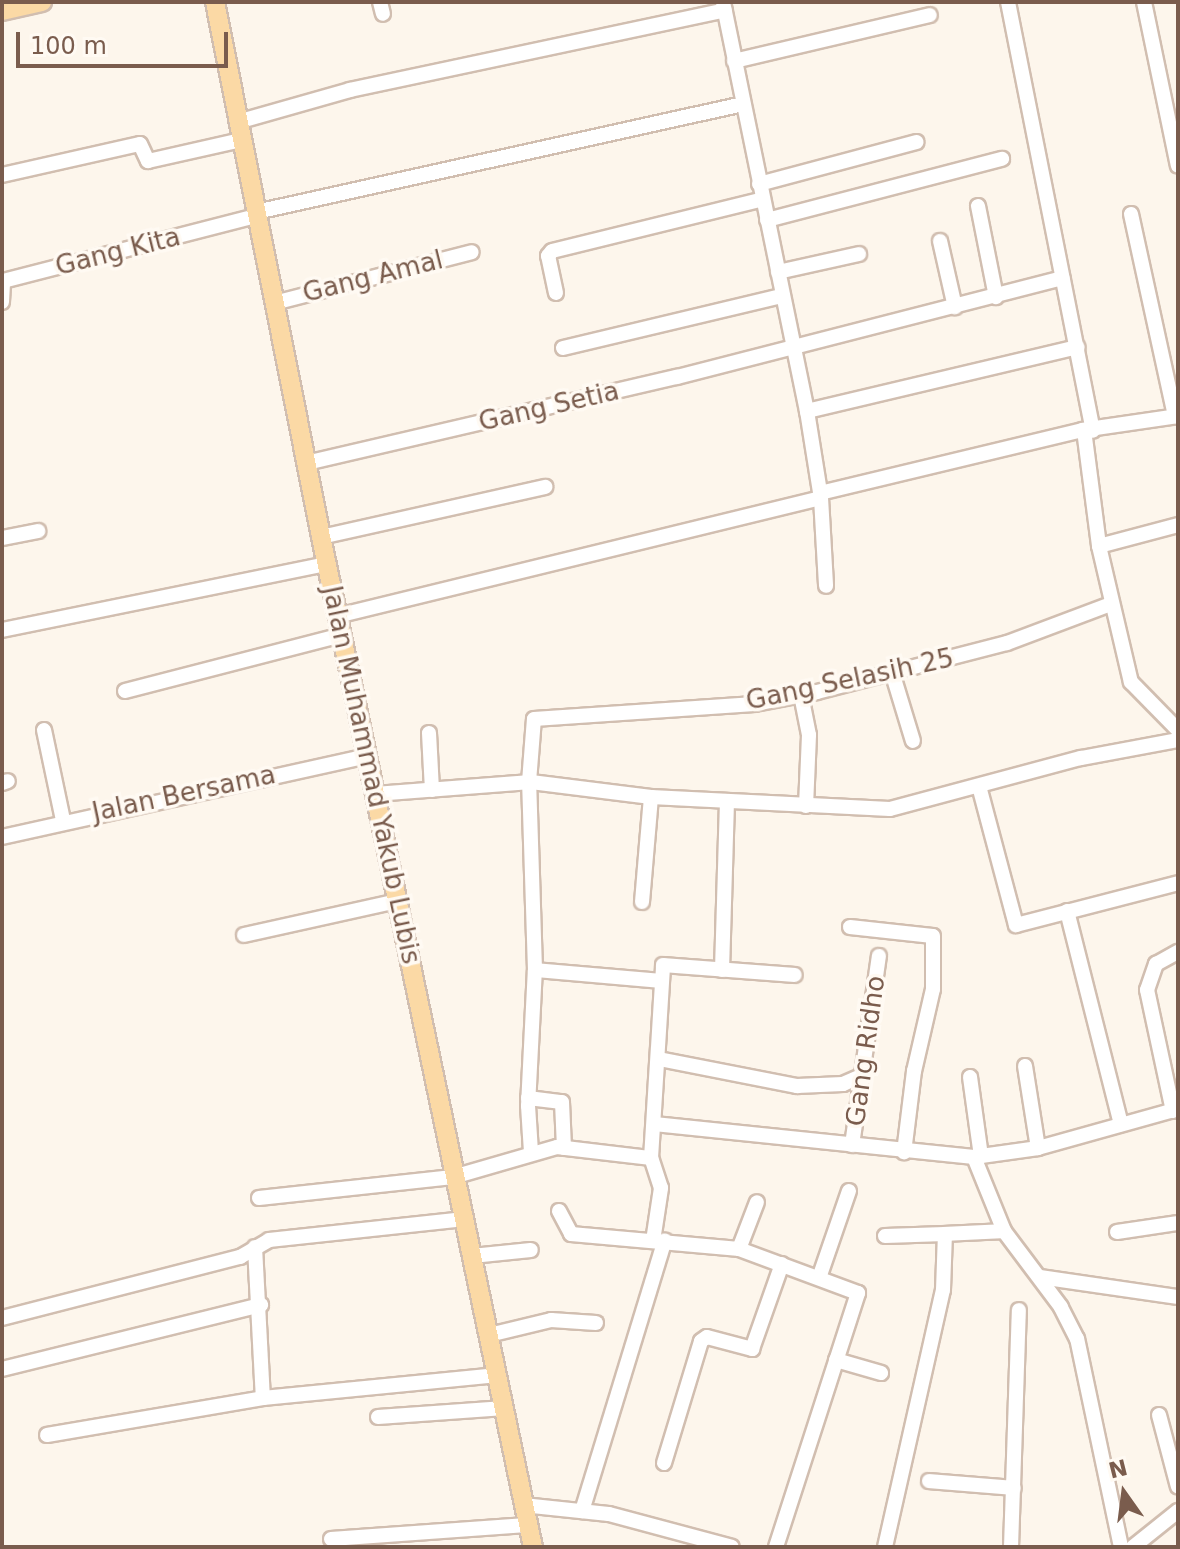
<!DOCTYPE html>
<style>
body{margin:0}
#map{position:relative;width:1180px;height:1549px;overflow:hidden;background:#fdf6ec;font-family:"DejaVu Sans",sans-serif}
div>[style]{position:absolute}
.roads{filter:drop-shadow(2px 0 #d1beb0) drop-shadow(-2px 0 #d1beb0) drop-shadow(0 2px #d1beb0) drop-shadow(0 -2px #d1beb0)}
.minor>*{height:14px;margin:-7px;padding:0 7px;transform-origin:7px;border-radius:7px;background:#fff}
.major>*{height:18px;margin:-9px;padding:0 9px;transform-origin:9px;border-radius:9px;background:#fbd9a5}
span{translate:-50% -50%;white-space:nowrap;text-align:center;line-height:1.15;-webkit-text-stroke:7px #fffaf3;paint-order:stroke}
.street-label{font-size:26px;color:#7a5c4d}
.frame{position:absolute;inset:0;border:4px solid #7a5c4d;pointer-events:none}
.north{position:absolute;left:1084px;top:1453px;width:80px;height:80px;-webkit-text-stroke:6px #fffaf3;paint-order:stroke;rotate:346deg;font-size:22px;font-weight:700;line-height:32px;text-align:center;color:#7a5c4d}
.north::after{content:'';display:block;margin:auto;width:28px;height:36px;background:#7a5c4d;clip-path:polygon(50% 0,100% 100%,50% 72%,0 100%)}
.scale{position:absolute;left:16px;top:32px;width:212px;height:36px;box-sizing:border-box;border:4px solid #7a5c4d;border-top:0;padding-left:10px;font-size:24px;line-height:28px;white-space:nowrap;color:#7a5c4d;-webkit-text-stroke:6px #fffaf3;paint-order:stroke}
</style>
<div id="map">
<div class="roads">
<div class="minor">
<i style="left:380px;top:2px;width:12px;rotate:76deg"></i>
<i style="left:723px;top:2px;width:418px;rotate:78.4deg"></i>
<i style="left:807px;top:411px;width:88px;rotate:80.9deg"></i>
<i style="left:821px;top:498px;width:88px;rotate:86.7deg"></i>
<i style="left:1008px;top:2px;width:437px;rotate:78.8deg"></i>
<i style="left:1144px;top:2px;width:167px;rotate:78.3deg"></i>
<i style="left:734px;top:61px;width:201px;rotate:-13.2deg"></i>
<i style="left:237px;top:122px;width:117px;rotate:-15.8deg"></i>
<i style="left:350px;top:90px;width:383px;rotate:-12deg"></i>
<i style="left:2px;top:175px;width:141px;rotate:-12.7deg"></i>
<i style="left:140px;top:144px;width:19px;rotate:65deg"></i>
<i style="left:148px;top:161px;width:95px;rotate:-12.7deg"></i>
<i style="left:759px;top:184px;width:163px;rotate:-14.9deg"></i>
<i style="left:978px;top:206px;width:93px;rotate:78.8deg"></i>
<i style="left:256px;top:212px;width:499px;rotate:-12.5deg"></i>
<i style="left:1131px;top:214px;width:207px;rotate:77.7deg"></i>
<i style="left:767px;top:220px;width:243px;rotate:-14.6deg"></i>
<i style="left:940px;top:241px;width:68px;rotate:77.2deg"></i>
<i style="left:778px;top:272px;width:83px;rotate:-12.5deg"></i>
<i style="left:556px;top:293px;width:38px;rotate:-102deg"></i>
<i style="left:548px;top:256px;width:6px;rotate:-51deg"></i>
<i style="left:552px;top:251px;width:217px;rotate:-13.8deg"></i>
<i style="left:2px;top:302px;width:21px;rotate:-87deg"></i>
<i style="left:3px;top:281px;width:261px;rotate:-14.4deg"></i>
<i style="left:274px;top:303px;width:204px;rotate:-14.4deg"></i>
<i style="left:563px;top:348px;width:225px;rotate:-13.4deg"></i>
<i style="left:807px;top:411px;width:278px;rotate:-13.3deg"></i>
<i style="left:1084px;top:430px;width:117px;rotate:82.6deg"></i>
<i style="left:1099px;top:546px;width:140px;rotate:76.8deg"></i>
<i style="left:1131px;top:682px;width:67px;rotate:45.6deg"></i>
<i style="left:306px;top:463px;width:381px;rotate:-13.1deg"></i>
<i style="left:677px;top:377px;width:398px;rotate:-14.4deg"></i>
<i style="left:820px;top:493px;width:269px;rotate:-13.5deg"></i>
<i style="left:1082px;top:430px;width:97px;rotate:-8.3deg"></i>
<i style="left:321px;top:537px;width:230px;rotate:-12.6deg"></i>
<i style="left:2px;top:538px;width:37px;rotate:-11deg"></i>
<i style="left:1099px;top:546px;width:82px;rotate:-14.9deg"></i>
<i style="left:337px;top:616px;width:498px;rotate:-13.7deg"></i>
<i style="left:2px;top:630px;width:331px;rotate:-11.5deg"></i>
<i style="left:892px;top:672px;width:72px;rotate:73.1deg"></i>
<i style="left:125px;top:691px;width:224px;rotate:-14.5deg"></i>
<i style="left:801px;top:695px;width:41px;rotate:78.7deg"></i>
<i style="left:809px;top:735px;width:71px;rotate:92.4deg"></i>
<i style="left:44px;top:730px;width:92px;rotate:78.1deg"></i>
<i style="left:429px;top:733px;width:57px;rotate:87deg"></i>
<i style="left:2px;top:783px;width:6px;rotate:-18deg"></i>
<i style="left:979px;top:786px;width:144px;rotate:75.1deg"></i>
<i style="left:1016px;top:925px;width:167px;rotate:-14.5deg"></i>
<i style="left:375px;top:794px;width:156px;rotate:-4.4deg"></i>
<i style="left:531px;top:782px;width:121px;rotate:7.1deg"></i>
<i style="left:651px;top:797px;width:239px;rotate:2.9deg"></i>
<i style="left:890px;top:809px;width:198px;rotate:-15deg"></i>
<i style="left:1081px;top:758px;width:99px;rotate:-10.5deg"></i>
<i style="left:2px;top:837px;width:375px;rotate:-12.5deg"></i>
<i style="left:642px;top:902px;width:105px;rotate:-85.1deg"></i>
<i style="left:1067px;top:911px;width:220px;rotate:75.8deg"></i>
<i style="left:850px;top:927px;width:83px;rotate:6.2deg"></i>
<i style="left:933px;top:936px;width:53px;rotate:90deg"></i>
<i style="left:933px;top:989px;width:84px;rotate:103deg"></i>
<i style="left:914px;top:1071px;width:82px;rotate:97deg"></i>
<i style="left:244px;top:935px;width:157px;rotate:-12.5deg"></i>
<i style="left:535px;top:970px;width:126px;rotate:5deg"></i>
<i style="left:722px;top:970px;width:169px;rotate:-88.3deg"></i>
<i style="left:659px;top:1059px;width:141px;rotate:11.1deg"></i>
<i style="left:797px;top:1086px;width:46px;rotate:-2.5deg"></i>
<i style="left:843px;top:1084px;width:22px;rotate:-24deg"></i>
<i style="left:1025px;top:1066px;width:83px;rotate:81deg"></i>
<i style="left:970px;top:1077px;width:80px;rotate:82.1deg"></i>
<i style="left:528px;top:1098px;width:34px;rotate:7deg"></i>
<i style="left:562px;top:1102px;width:46px;rotate:87.5deg"></i>
<i style="left:1173px;top:1111px;width:124px;rotate:-102.1deg"></i>
<i style="left:1147px;top:990px;width:28px;rotate:-71deg"></i>
<i style="left:1156px;top:964px;width:25px;rotate:-29deg"></i>
<i style="left:654px;top:1124px;width:322px;rotate:5.9deg"></i>
<i style="left:852px;top:1145px;width:191px;rotate:-81.9deg"></i>
<i style="left:531px;top:1152px;width:46px;rotate:-93.7deg"></i>
<i style="left:528px;top:1106px;width:136px;rotate:-87.1deg"></i>
<i style="left:535px;top:970px;width:188px;rotate:-91.8deg"></i>
<i style="left:529px;top:782px;width:63px;rotate:-85.5deg"></i>
<i style="left:534px;top:719px;width:221px;rotate:-3.9deg"></i>
<i style="left:754px;top:704px;width:64px;rotate:-10.8deg"></i>
<i style="left:817px;top:692px;width:196px;rotate:-14.5deg"></i>
<i style="left:1007px;top:643px;width:111px;rotate:-20.6deg"></i>
<i style="left:259px;top:1198px;width:195px;rotate:-6.2deg"></i>
<i style="left:453px;top:1177px;width:108px;rotate:-16.1deg"></i>
<i style="left:557px;top:1147px;width:95px;rotate:6.7deg"></i>
<i style="left:559px;top:1211px;width:26px;rotate:62deg"></i>
<i style="left:571px;top:1234px;width:169px;rotate:5.1deg"></i>
<i style="left:739px;top:1249px;width:127px;rotate:20.3deg"></i>
<i style="left:858px;top:1293px;width:267px;rotate:107.9deg"></i>
<i style="left:1117px;top:1232px;width:62px;rotate:-8.4deg"></i>
<i style="left:885px;top:1236px;width:60px;rotate:-1.9deg"></i>
<i style="left:653px;top:1241px;width:54px;rotate:-81.4deg"></i>
<i style="left:661px;top:1188px;width:32px;rotate:-108deg"></i>
<i style="left:651px;top:1158px;width:193px;rotate:-86.4deg"></i>
<i style="left:663px;top:965px;width:132px;rotate:4.3deg"></i>
<i style="left:255px;top:1247px;width:151px;rotate:87deg"></i>
<i style="left:739px;top:1249px;width:50px;rotate:-69deg"></i>
<i style="left:472px;top:1256px;width:59px;rotate:-5.8deg"></i>
<i style="left:1040px;top:1277px;width:138px;rotate:8.3deg"></i>
<i style="left:819px;top:1278px;width:92px;rotate:-71deg"></i>
<i style="left:2px;top:1318px;width:246px;rotate:-14.4deg"></i>
<i style="left:240px;top:1257px;width:34px;rotate:-30deg"></i>
<i style="left:269px;top:1240px;width:197px;rotate:-6.1deg"></i>
<i style="left:489px;top:1335px;width:64px;rotate:-13.6deg"></i>
<i style="left:551px;top:1320px;width:45px;rotate:3.8deg"></i>
<i style="left:836px;top:1360px;width:47px;rotate:16.1deg"></i>
<i style="left:2px;top:1369px;width:267px;rotate:-13.9deg"></i>
<i style="left:1159px;top:1415px;width:74px;rotate:75.2deg"></i>
<i style="left:378px;top:1417px;width:127px;rotate:-4.1deg"></i>
<i style="left:47px;top:1435px;width:219px;rotate:-9.7deg"></i>
<i style="left:263px;top:1398px;width:236px;rotate:-5.6deg"></i>
<i style="left:664px;top:1463px;width:127px;rotate:-73.1deg"></i>
<i style="left:701px;top:1341px;width:7px;rotate:-34deg"></i>
<i style="left:707px;top:1337px;width:47px;rotate:14.9deg"></i>
<i style="left:752px;top:1349px;width:90px;rotate:-70.6deg"></i>
<i style="left:929px;top:1481px;width:85px;rotate:4.7deg"></i>
<i style="left:523px;top:1505px;width:86px;rotate:6deg"></i>
<i style="left:609px;top:1514px;width:127px;rotate:15deg"></i>
<i style="left:582px;top:1511px;width:283px;rotate:-73deg"></i>
<i style="left:331px;top:1539px;width:196px;rotate:-4.1deg"></i>
<i style="left:885px;top:1547px;width:263px;rotate:-77.3deg"></i>
<i style="left:943px;top:1290px;width:56px;rotate:-88deg"></i>
<i style="left:945px;top:1234px;width:59px;rotate:-2.9deg"></i>
<i style="left:1011px;top:1547px;width:237px;rotate:-88.1deg"></i>
<i style="left:1121px;top:1547px;width:213px;rotate:-101.9deg"></i>
<i style="left:1077px;top:1339px;width:36px;rotate:-117deg"></i>
<i style="left:1061px;top:1307px;width:95px;rotate:-126.9deg"></i>
<i style="left:1004px;top:1231px;width:80px;rotate:-112.1deg"></i>
<i style="left:974px;top:1157px;width:65px;rotate:-8deg"></i>
<i style="left:1038px;top:1148px;width:145px;rotate:-15.6deg"></i>
<i style="left:1133px;top:1547px;width:58px;rotate:-38.7deg"></i>
</div>
<div class="major">
<i style="left:215px;top:2px;width:545px;rotate:78.79deg"></i>
<i style="left:321px;top:537px;width:1032px;rotate:78.15deg"></i>
<i style="left:2px;top:11px;width:41px;rotate:-12.7deg"></i>
</div>
</div>
<div class="street-label">
<span style="left:118px;top:252px;rotate:-14deg">Gang Kita</span>
<span style="left:373px;top:277px;rotate:-14deg">Gang Amal</span>
<span style="left:549px;top:407px;rotate:-13deg">Gang Setia</span>
<span style="left:850px;top:680px;rotate:-12deg">Gang Selasih 25</span>
<span style="left:371px;top:775px;rotate:78deg">Jalan Muhammad Yakub Lubis</span>
<span style="left:184px;top:794px;rotate:-12deg">Jalan Bersama</span>
<span style="left:866px;top:1051px;rotate:-82deg">Gang Ridho</span>
</div>
<div class="frame"></div>
<div class="north">N</div>
<div class="scale">100 m</div>
</div>
